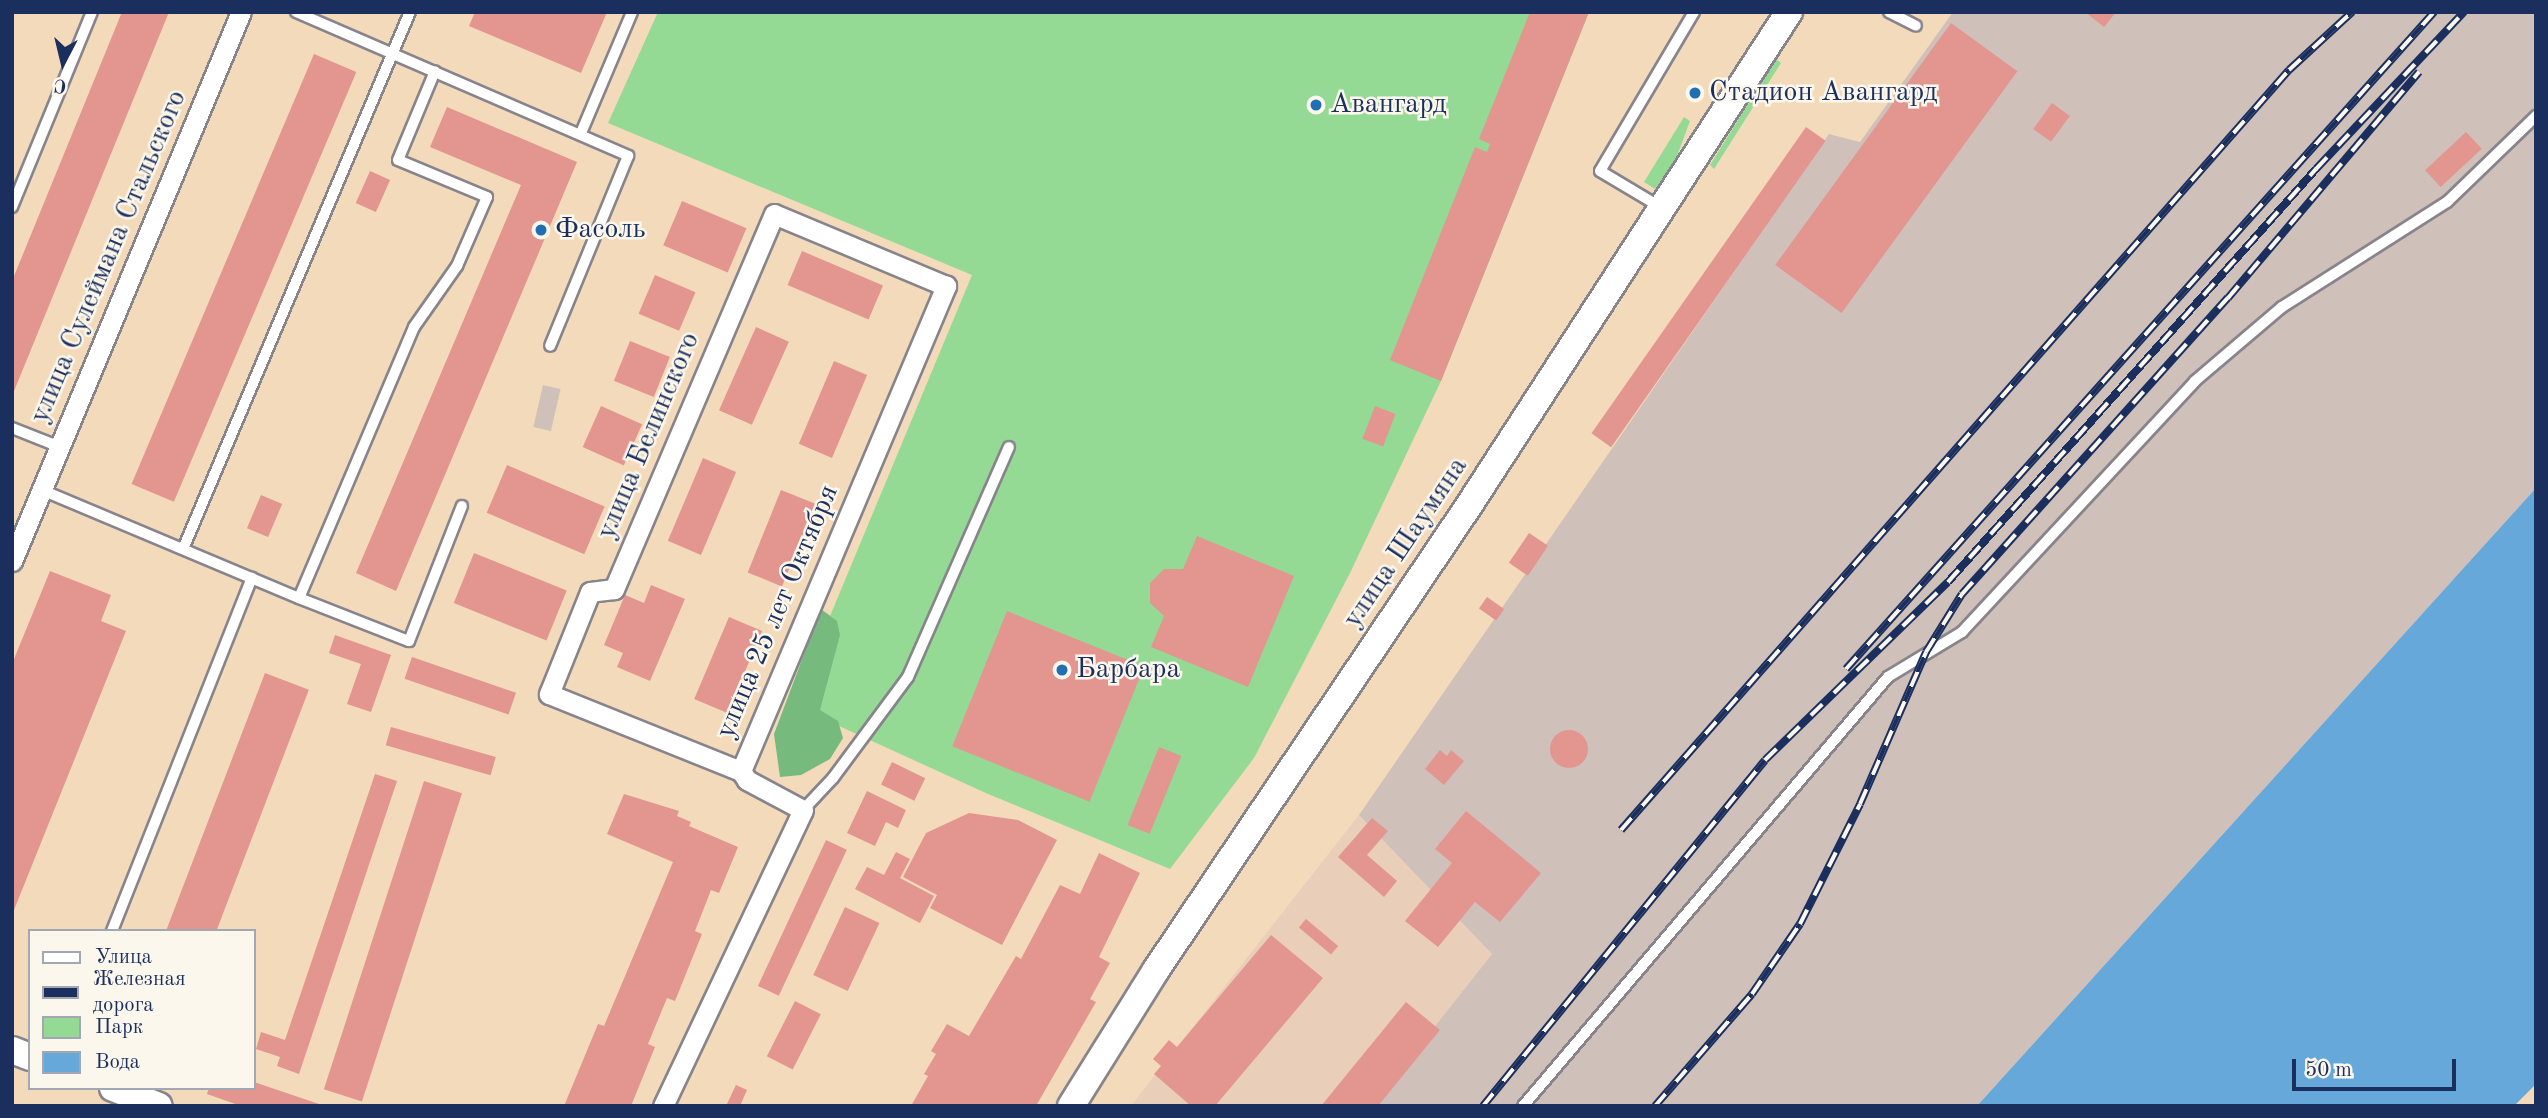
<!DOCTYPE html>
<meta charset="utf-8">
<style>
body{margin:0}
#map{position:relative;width:2548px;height:1118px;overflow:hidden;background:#f3dabb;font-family:"Old Standard TT",serif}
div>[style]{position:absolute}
.built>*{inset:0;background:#e9ceb9}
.industrial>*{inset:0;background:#cfc1ba;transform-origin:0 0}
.green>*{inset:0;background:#94da94}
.forest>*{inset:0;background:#77ba7e}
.water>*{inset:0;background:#67a8da}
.building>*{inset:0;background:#e39590;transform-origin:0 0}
.round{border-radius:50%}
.roads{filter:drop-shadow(2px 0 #87848c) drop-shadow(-2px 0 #87848c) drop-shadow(0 2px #87848c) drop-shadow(0 -2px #87848c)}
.lane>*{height:10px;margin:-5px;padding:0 5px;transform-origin:5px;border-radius:5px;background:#fff}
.street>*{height:19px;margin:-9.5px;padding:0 9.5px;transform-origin:9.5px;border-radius:9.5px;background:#fff}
.secondary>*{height:26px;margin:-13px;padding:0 13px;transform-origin:13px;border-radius:13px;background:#fff}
.rail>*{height:8px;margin-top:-4px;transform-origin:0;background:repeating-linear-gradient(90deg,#fbf7ec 0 16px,#1b2f5e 0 32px);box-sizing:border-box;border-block:2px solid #1b2f5e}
.dots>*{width:19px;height:19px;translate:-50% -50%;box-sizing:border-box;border:4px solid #fbf7ec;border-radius:50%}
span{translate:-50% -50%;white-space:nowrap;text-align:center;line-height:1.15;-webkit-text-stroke:5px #fbf7ec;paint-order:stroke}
.poi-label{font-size:28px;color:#1b2f5e}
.left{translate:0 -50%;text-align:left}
.street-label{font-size:28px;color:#1b2f5e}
.frame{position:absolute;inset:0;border:14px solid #1b2f5e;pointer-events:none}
.legend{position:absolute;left:28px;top:929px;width:228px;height:161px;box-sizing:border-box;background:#fbf7ec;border:2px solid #a1a7b3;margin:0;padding:9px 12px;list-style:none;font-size:21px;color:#1b2f5e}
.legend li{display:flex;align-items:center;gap:14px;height:35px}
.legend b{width:35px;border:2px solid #a1a7b3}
.north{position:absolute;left:28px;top:28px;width:70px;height:70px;-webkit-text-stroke:5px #fbf7ec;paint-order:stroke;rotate:187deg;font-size:19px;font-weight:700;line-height:28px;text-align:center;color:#1b2f5e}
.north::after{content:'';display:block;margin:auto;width:24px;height:32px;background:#1b2f5e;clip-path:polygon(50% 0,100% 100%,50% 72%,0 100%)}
.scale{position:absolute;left:2292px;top:1059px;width:164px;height:32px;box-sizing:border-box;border:4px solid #1b2f5e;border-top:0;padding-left:9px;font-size:21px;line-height:24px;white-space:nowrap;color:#1b2f5e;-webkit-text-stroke:5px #fbf7ec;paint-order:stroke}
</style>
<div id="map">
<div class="built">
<i style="clip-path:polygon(1359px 815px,1492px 954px,1372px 1106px,1131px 1106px)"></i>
</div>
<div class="industrial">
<i style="clip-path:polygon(1953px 12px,2536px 12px,2536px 488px,1977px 1106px,1372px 1106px,1492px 954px,1359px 815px,1829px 134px,1860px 142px)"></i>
<i style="left:543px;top:385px;width:18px;height:43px;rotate:13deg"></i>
</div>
<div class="green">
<i style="clip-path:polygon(658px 12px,1589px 12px,1441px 381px,1350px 573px,1254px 758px,1170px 869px,988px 794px,793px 705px,972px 275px,608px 123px)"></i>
<i style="clip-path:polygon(1776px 59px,1781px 63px,1714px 169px,1710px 165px)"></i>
<i style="clip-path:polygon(1684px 117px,1690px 121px,1674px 164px,1655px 189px,1644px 182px)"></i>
</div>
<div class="forest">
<i style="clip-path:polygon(821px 609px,837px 621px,840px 635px,820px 710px,838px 721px,843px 738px,830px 759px,801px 775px,780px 777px,774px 734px)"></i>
</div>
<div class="water">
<i style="clip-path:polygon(2536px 488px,2536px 1084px,2514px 1106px,1977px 1106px)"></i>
</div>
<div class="building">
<i style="clip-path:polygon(122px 12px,169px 12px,12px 396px,12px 281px)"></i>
<i style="clip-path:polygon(475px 12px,607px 12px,581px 73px,469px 26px)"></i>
<i style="clip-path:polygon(1530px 12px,1589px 12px,1441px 381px,1390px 360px,1475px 147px,1487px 152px,1490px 144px,1479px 139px)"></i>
<i style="clip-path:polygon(2085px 12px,2116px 12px,2104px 27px)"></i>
<i style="left:1951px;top:23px;width:82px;height:299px;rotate:36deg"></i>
<i style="left:314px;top:54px;width:46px;height:467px;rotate:23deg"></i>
<i style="left:2052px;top:103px;width:22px;height:32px;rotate:36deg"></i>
<i style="clip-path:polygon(447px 107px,577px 162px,396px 591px,356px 573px,521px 185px,430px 147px)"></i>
<i style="left:1806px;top:127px;width:24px;height:374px;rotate:35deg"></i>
<i style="left:2466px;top:132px;width:23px;height:56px;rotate:47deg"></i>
<i style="left:370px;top:171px;width:22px;height:35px;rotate:24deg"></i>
<i style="left:682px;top:201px;width:70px;height:48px;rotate:23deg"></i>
<i style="left:802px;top:251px;width:88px;height:37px;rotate:23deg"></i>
<i style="left:655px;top:275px;width:44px;height:42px;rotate:23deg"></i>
<i style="left:756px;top:327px;width:36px;height:91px;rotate:24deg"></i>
<i style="left:630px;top:341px;width:43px;height:43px;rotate:22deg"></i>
<i style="left:834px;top:361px;width:36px;height:90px;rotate:23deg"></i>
<i style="left:601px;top:406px;width:45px;height:45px;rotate:24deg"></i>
<i style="left:1375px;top:406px;width:22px;height:35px;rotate:21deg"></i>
<i style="left:703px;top:458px;width:36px;height:90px;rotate:23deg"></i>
<i style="left:507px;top:465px;width:106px;height:52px;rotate:23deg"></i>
<i style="left:781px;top:490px;width:37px;height:89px;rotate:22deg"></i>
<i style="left:261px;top:495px;width:23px;height:36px;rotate:23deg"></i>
<i style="left:1529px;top:533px;width:23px;height:36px;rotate:34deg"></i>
<i style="clip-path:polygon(1197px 536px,1294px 576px,1248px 687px,1151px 647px,1164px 616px,1150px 603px,1150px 583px,1164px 569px,1183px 569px)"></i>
<i style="left:474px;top:553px;width:100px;height:54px;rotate:22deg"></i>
<i style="clip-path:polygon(50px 571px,111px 595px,101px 621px,126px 631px,12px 915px,12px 664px)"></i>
<i style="clip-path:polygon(651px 585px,685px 599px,650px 681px,617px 667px,623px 653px,604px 645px,625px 595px,644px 603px)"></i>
<i style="left:1487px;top:597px;width:21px;height:14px;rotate:35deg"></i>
<i style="left:1007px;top:611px;width:148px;height:146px;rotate:22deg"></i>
<i style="left:729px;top:617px;width:36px;height:89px;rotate:23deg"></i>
<i style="clip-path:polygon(335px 635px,391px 655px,371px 712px,347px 704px,361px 664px,329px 653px)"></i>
<i style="left:412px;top:657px;width:110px;height:23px;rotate:19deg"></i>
<i style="left:265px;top:673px;width:47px;height:278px;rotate:21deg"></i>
<i style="left:391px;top:727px;width:109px;height:19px;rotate:16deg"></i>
<i class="round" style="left:1550px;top:730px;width:38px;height:38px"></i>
<i style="left:1159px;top:747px;width:24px;height:84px;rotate:22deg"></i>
<i style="clip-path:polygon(1440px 750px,1447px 756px,1451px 750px,1464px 761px,1444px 785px,1425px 769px)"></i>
<i style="left:892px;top:762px;width:37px;height:25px;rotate:26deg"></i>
<i style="clip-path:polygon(375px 774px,397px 781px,299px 1074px,277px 1066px,280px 1057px,256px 1049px,261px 1032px,285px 1040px)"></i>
<i style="left:424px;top:781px;width:40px;height:324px;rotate:18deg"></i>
<i style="clip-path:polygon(867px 791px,906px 810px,898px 828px,886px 822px,875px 846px,847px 833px)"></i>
<i style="clip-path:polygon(624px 794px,679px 811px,677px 816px,691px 822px,689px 826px,738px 847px,719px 893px,711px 890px,695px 931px,702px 934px,675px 1001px,667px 998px,648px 1044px,655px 1047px,631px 1106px,564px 1106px,598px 1024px,604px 1026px,673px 862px,607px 834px)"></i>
<i style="clip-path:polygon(1466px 811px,1541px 873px,1500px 922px,1475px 902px,1438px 947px,1405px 921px,1452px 863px,1435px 849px)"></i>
<i style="clip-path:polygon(969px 813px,1018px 820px,1057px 840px,1002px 945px,930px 908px,937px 895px,903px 877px,926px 833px)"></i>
<i style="clip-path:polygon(1372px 818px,1388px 831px,1367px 855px,1397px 881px,1384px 897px,1338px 857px)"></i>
<i style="left:826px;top:840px;width:23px;height:161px;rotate:25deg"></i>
<i style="clip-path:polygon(896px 852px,910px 859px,900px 878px,934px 896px,920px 923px,855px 889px,867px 867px,884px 875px)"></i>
<i style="clip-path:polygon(1099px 853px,1140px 873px,1099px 957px,1110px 963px,1090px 999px,1096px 1002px,1036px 1106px,911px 1106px,928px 1076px,924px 1074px,936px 1054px,931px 1051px,947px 1024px,969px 1036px,1016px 956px,1021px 959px,1060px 885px,1080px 894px)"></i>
<i style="left:845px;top:907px;width:38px;height:75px;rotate:25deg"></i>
<i style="left:1306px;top:919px;width:42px;height:11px;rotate:40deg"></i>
<i style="clip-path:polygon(1271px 935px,1323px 978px,1215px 1106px,1191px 1106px,1154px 1074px,1161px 1066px,1153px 1059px,1169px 1040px,1177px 1047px)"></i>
<i style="left:795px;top:1001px;width:29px;height:62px;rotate:27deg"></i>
<i style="clip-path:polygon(1406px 1002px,1440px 1030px,1378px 1106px,1321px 1106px)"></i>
<i style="clip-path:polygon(254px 1082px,322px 1105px,322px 1106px,241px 1106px,207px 1094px,209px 1088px,254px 1088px)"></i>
<i style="clip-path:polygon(736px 1085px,747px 1090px,740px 1106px,726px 1106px)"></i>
</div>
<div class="roads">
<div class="lane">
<i style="left:296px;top:12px;width:362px;rotate:23.4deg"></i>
<i style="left:628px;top:156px;width:205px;rotate:112.3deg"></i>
<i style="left:1889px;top:12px;width:30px;rotate:27deg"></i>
<i style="left:581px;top:133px;width:131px;rotate:-67.1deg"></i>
<i style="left:12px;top:207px;width:211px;rotate:-67.7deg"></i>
<i style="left:1662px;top:208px;width:72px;rotate:-149.2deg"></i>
<i style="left:1600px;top:171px;width:185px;rotate:-59.4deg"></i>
<i style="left:12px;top:428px;width:52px;rotate:21.6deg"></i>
<i style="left:42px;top:490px;width:279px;rotate:22.8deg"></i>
<i style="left:299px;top:598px;width:294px;rotate:-67deg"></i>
<i style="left:414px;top:327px;width:75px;rotate:-54.8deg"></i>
<i style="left:457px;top:266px;width:75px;rotate:-66.5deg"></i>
<i style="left:487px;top:197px;width:96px;rotate:-157.4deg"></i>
<i style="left:398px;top:160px;width:96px;rotate:-67.4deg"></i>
<i style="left:183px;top:549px;width:583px;rotate:-67.09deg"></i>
<i style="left:299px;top:598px;width:118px;rotate:21.4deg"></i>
<i style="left:409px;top:641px;width:145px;rotate:-68.6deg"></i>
<i style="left:803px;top:810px;width:44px;rotate:-46.8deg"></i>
<i style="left:833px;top:778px;width:126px;rotate:-53.4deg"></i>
<i style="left:908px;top:677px;width:251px;rotate:-66.3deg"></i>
<i style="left:112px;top:931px;width:380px;rotate:-68.4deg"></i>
<i style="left:1523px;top:1106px;width:563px;rotate:-49.61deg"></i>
<i style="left:1888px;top:677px;width:87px;rotate:-31.3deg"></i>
<i style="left:1962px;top:632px;width:342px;rotate:-47.1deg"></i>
<i style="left:2195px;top:381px;width:114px;rotate:-40.4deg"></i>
<i style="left:2282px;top:307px;width:196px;rotate:-32.5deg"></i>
<i style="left:2447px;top:202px;width:124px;rotate:-44deg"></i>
</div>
<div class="street">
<i style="left:12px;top:561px;width:595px;rotate:-67.36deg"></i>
<i style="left:663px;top:1106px;width:327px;rotate:-64.7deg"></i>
<i style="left:803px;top:810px;width:64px;rotate:-151.8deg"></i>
<i style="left:747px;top:780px;width:11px;rotate:-124deg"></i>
<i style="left:741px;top:771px;width:527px;rotate:-67.09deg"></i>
<i style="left:946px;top:286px;width:186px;rotate:-157.3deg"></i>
<i style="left:774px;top:214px;width:408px;rotate:113.1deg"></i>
<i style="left:614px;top:589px;width:24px;rotate:173deg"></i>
<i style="left:590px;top:592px;width:110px;rotate:111.9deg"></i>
<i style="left:549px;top:694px;width:207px;rotate:21.9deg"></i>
</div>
<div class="secondary">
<i style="left:12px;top:1050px;width:19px;rotate:21deg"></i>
<i style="left:113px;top:1088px;width:49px;rotate:21.4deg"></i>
<i style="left:1071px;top:1106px;width:160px;rotate:-58deg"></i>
<i style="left:1156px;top:970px;width:558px;rotate:-56.03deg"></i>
<i style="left:1468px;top:507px;width:590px;rotate:-57.04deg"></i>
</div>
</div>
<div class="rail">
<i style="left:1846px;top:669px;width:882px;rotate:-48.17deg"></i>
<i style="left:1621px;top:830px;width:1012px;rotate:-48.69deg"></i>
<i style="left:2289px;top:70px;width:86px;rotate:-42.6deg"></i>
<i style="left:1483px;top:1106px;width:446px;rotate:-50.8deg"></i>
<i style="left:1765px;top:760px;width:255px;rotate:-44.2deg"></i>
<i style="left:1948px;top:582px;width:553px;rotate:-48.3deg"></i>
<i style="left:2316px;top:169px;width:216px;rotate:-46.7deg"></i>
<i style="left:1655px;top:1106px;width:148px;rotate:-49.1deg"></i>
<i style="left:1752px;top:994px;width:85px;rotate:-55.6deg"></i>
<i style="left:1800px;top:924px;width:134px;rotate:-63.4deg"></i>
<i style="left:1860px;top:804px;width:166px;rotate:-66.5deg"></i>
<i style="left:1926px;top:652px;width:68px;rotate:-58.2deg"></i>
<i style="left:1962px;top:594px;width:398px;rotate:-48.1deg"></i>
<i style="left:2228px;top:298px;width:296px;rotate:-49.8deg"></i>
</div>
<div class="dots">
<i style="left:1695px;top:93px;background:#1f6fb2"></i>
<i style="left:1316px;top:105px;background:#1f6fb2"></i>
<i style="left:541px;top:230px;background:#1f6fb2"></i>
<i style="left:1062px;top:670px;background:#1f6fb2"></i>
</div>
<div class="poi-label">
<span class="left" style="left:1709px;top:93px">Стадион Авангард</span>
<span class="left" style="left:1330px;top:105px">Авангард</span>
<span class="left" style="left:555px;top:230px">Фасоль</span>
<span class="left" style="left:1076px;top:670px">Барбара</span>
</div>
<div class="street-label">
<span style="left:109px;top:257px;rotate:-67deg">улица Сулеймана Стальского</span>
<span style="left:649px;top:436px;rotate:-67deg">улица Белинского</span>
<span style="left:1406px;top:543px;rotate:-56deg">улица Шаумяна</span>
<span style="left:778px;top:612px;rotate:-67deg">улица 25 лет Октября</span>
</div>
<div class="frame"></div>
<ul class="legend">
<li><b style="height:9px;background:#fff"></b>Улица</li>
<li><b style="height:9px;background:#1b2f5e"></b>Железная дорога</li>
<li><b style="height:19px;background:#94da94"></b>Парк</li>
<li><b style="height:19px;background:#67a8da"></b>Вода</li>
</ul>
<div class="north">С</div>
<div class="scale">50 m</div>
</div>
